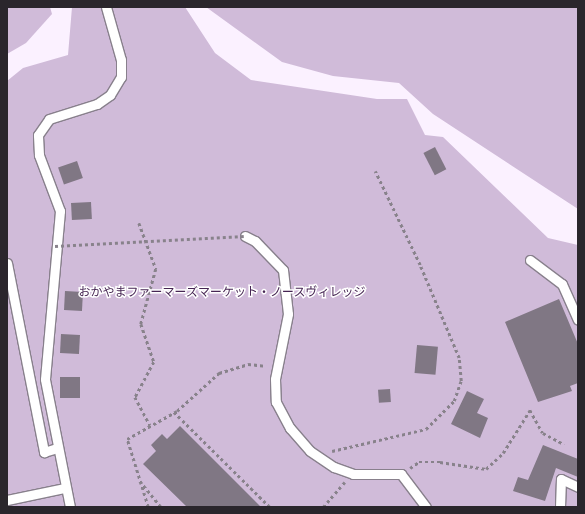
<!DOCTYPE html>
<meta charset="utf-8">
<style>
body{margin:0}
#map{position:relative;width:585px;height:514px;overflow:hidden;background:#fbf1ff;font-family:Commissioner,"Noto Sans JP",sans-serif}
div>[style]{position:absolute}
.green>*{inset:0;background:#d0bbd9}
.building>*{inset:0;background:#807784;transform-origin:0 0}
.path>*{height:2.5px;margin-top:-1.25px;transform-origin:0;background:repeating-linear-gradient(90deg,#88828b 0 3px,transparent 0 6px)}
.roads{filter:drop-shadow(1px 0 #88808c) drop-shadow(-1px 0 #88808c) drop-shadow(0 1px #88808c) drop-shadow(0 -1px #88808c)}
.lane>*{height:9px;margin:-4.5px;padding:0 4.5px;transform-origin:4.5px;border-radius:4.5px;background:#fff}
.path-bridge>*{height:2.5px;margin-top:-1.25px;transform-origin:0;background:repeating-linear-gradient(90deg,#88828b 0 3px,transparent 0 6px)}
span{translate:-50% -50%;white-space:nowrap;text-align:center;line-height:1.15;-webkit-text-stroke:3px #fff;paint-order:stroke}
.park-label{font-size:12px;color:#462553}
.frame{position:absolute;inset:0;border:8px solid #2a262c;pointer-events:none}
</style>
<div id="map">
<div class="green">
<i style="clip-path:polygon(7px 7px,50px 7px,52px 14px,26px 43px,7px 54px)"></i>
<i style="clip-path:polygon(72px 7px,185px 7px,215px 53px,251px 80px,377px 99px,407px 99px,425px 135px,443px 137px,548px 238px,578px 245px,578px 507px,7px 507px,7px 81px,23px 68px,68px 55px)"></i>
<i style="clip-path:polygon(206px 7px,578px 7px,578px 209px,433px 114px,399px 83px,333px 76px,282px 62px)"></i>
</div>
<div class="building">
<i style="left:435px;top:147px;width:25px;height:13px;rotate:63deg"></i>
<i style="left:77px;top:161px;width:18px;height:20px;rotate:71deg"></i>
<i style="left:91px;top:202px;width:17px;height:20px;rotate:87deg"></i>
<i style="left:65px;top:291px;width:18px;height:19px;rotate:3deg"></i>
<i style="clip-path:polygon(559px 299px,578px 344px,578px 383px,570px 386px,572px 391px,538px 402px,505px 322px)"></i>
<i style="left:61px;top:334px;width:19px;height:19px;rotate:3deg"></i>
<i style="left:417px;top:345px;width:21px;height:28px;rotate:5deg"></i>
<i style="left:60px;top:377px;width:20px;height:21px"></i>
<i style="left:390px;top:389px;width:13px;height:12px;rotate:86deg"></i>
<i style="clip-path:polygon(467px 391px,484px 399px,477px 413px,488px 418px,480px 438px,451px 424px)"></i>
<i style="clip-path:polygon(180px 426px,261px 507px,187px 507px,143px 464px,156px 451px,151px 445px,162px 434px,167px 439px)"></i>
<i style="clip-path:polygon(543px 445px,578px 459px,578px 477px,556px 468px,545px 501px,513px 491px,518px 477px,528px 480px)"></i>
</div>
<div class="path">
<i style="left:139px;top:223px;width:49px;rotate:69.7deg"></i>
<i style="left:156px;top:269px;width:57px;rotate:105.3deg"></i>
<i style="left:141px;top:324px;width:40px;rotate:71.1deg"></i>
<i style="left:154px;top:362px;width:40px;rotate:118deg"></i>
<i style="left:135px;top:397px;width:32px;rotate:62deg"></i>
<i style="left:174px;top:412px;width:135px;rotate:44.7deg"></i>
<i style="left:332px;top:451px;width:97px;rotate:-13.2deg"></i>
<i style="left:426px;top:429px;width:40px;rotate:-45deg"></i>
<i style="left:454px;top:401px;width:21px;rotate:-71deg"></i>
<i style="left:461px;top:381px;width:23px;rotate:-95deg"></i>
<i style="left:459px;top:358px;width:101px;rotate:-112.8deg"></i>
<i style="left:420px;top:265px;width:104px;rotate:-115.6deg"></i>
<i style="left:410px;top:468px;width:11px;rotate:-34deg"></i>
<i style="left:419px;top:462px;width:21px"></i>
<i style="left:440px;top:462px;width:47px;rotate:8.7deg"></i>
<i style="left:486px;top:469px;width:23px;rotate:-43deg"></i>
<i style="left:503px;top:453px;width:51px;rotate:-57.9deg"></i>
<i style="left:530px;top:410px;width:26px;rotate:61deg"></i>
<i style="left:543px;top:433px;width:24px;rotate:28deg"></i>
<i style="left:140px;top:481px;width:33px;rotate:51deg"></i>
<i style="left:148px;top:507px;width:71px;rotate:-107.2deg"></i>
<i style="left:127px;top:439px;width:57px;rotate:-29.2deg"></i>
<i style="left:177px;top:411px;width:57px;rotate:-42.1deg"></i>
<i style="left:219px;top:373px;width:30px;rotate:-17deg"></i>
<i style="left:248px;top:364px;width:18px;rotate:6deg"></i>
<i style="left:323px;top:507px;width:33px;rotate:-49deg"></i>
</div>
<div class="roads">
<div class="lane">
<i style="left:245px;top:236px;width:11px;rotate:27deg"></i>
<i style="left:255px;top:241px;width:40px;rotate:46deg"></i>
<i style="left:283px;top:270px;width:44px;rotate:83.5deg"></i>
<i style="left:288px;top:314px;width:66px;rotate:101.3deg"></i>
<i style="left:275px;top:379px;width:23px;rotate:88deg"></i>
<i style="left:276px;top:402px;width:30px;rotate:62deg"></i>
<i style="left:290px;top:428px;width:30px;rotate:49deg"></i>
<i style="left:310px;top:451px;width:29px;rotate:34deg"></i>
<i style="left:334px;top:467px;width:20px;rotate:20deg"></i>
<i style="left:353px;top:474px;width:48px"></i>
<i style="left:401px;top:474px;width:41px;rotate:52.9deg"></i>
<i style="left:530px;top:260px;width:40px;rotate:37deg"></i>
<i style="left:562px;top:284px;width:39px;rotate:66deg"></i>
<i style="left:7px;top:263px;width:193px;rotate:78.9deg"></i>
<i style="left:44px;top:452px;width:14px;rotate:-17deg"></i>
<i style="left:7px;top:500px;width:58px;rotate:-11.9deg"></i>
<i style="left:70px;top:507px;width:130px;rotate:-101.1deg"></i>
<i style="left:45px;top:379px;width:169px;rotate:-84.9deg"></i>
<i style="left:60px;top:211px;width:60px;rotate:-110.6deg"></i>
<i style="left:39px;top:155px;width:20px;rotate:-93deg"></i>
<i style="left:38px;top:135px;width:19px;rotate:-55deg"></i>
<i style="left:49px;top:119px;width:50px;rotate:-17.4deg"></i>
<i style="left:97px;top:104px;width:16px;rotate:-35deg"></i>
<i style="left:110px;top:95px;width:21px;rotate:-59deg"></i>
<i style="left:121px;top:77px;width:17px;rotate:-90deg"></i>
<i style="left:121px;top:60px;width:55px;rotate:-105.8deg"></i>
<i style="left:560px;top:507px;width:28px;rotate:-88deg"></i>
<i style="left:561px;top:479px;width:19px;rotate:25deg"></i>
</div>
</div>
<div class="path-bridge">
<i style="left:55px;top:246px;width:190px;rotate:-3deg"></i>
</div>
<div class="park-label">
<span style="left:222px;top:292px">おかやまファーマーズマーケット・ノースヴィレッジ</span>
</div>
<div class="frame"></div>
</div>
